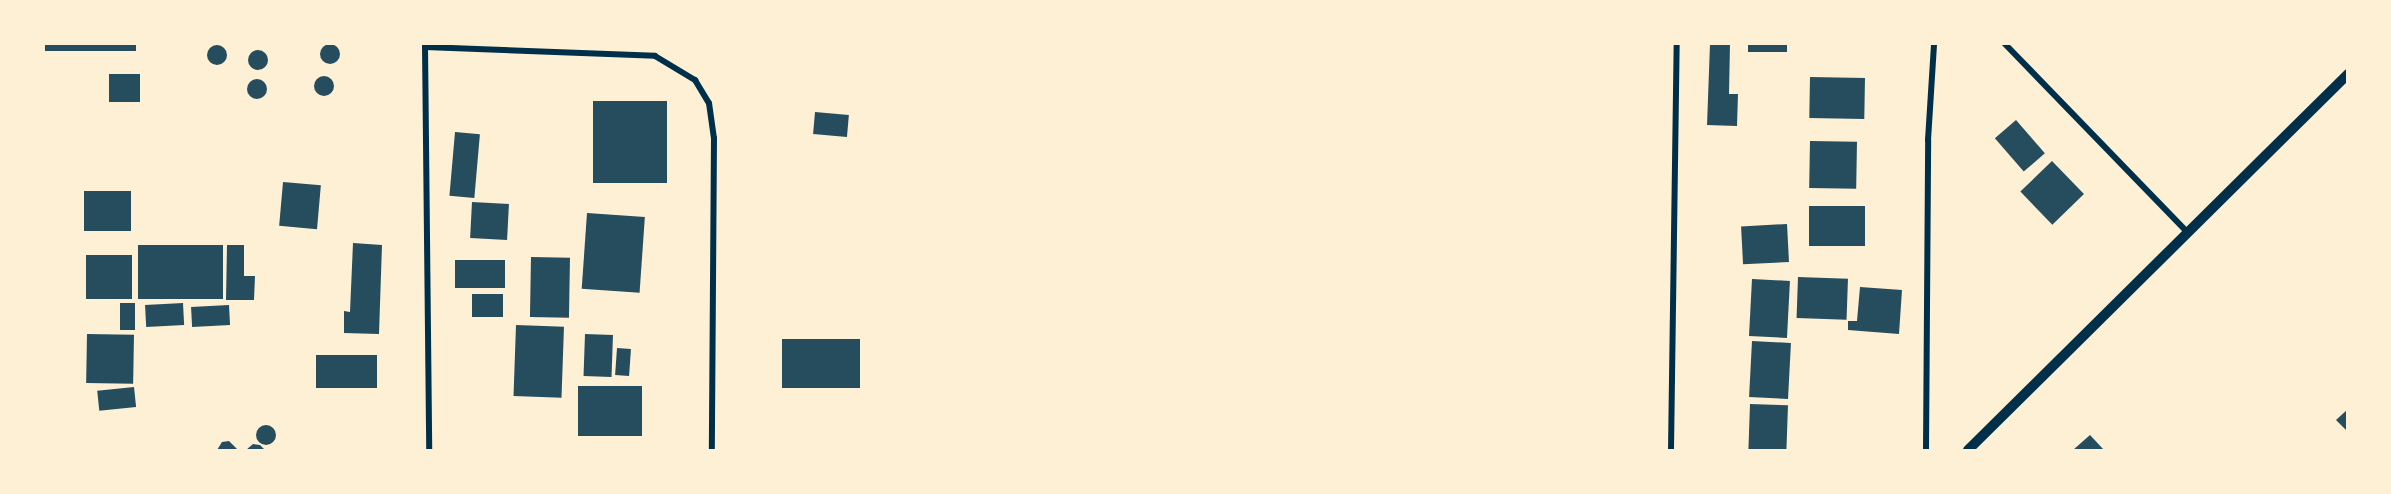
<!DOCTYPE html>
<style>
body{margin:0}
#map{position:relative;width:2391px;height:494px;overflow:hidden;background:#fdf0d5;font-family:Arial,sans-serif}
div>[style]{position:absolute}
.building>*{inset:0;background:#264d5e;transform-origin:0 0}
.round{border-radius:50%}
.minor>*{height:6px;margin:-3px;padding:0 3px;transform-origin:3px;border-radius:3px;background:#003049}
.tertiary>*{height:10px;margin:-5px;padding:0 5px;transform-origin:5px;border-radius:5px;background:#003049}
span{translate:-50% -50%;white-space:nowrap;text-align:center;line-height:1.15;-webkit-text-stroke:4.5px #fdf0d5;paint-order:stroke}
.frame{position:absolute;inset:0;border:45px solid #fdf0d5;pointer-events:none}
</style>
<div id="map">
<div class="building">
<i class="round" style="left:320px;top:44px;width:20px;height:20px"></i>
<i style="left:44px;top:44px;width:92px;height:7px"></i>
<i style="clip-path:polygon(1710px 44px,1730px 44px,1729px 94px,1738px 94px,1737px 126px,1707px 125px)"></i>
<i style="left:1748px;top:44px;width:39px;height:8px"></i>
<i class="round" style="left:207px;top:45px;width:20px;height:20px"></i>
<i class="round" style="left:248px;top:50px;width:20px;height:20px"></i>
<i style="left:109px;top:74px;width:31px;height:28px"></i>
<i class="round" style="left:314px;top:76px;width:20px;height:20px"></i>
<i style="left:1810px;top:77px;width:55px;height:41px;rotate:1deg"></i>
<i class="round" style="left:247px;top:79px;width:20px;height:20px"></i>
<i style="left:593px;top:101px;width:74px;height:82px"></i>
<i style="left:815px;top:112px;width:34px;height:22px;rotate:5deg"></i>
<i style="left:2016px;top:120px;width:44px;height:28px;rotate:49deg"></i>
<i style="left:455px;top:132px;width:25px;height:64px;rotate:5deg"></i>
<i style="left:1810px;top:141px;width:47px;height:47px;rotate:1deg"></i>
<i style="left:2052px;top:161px;width:46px;height:44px;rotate:46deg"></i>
<i style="left:283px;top:182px;width:38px;height:44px;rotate:5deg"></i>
<i style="left:84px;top:191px;width:47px;height:40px"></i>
<i style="left:472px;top:202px;width:37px;height:36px;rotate:3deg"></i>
<i style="left:1809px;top:206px;width:56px;height:40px"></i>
<i style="left:587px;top:213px;width:58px;height:76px;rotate:4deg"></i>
<i style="left:1787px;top:224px;width:38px;height:46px;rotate:87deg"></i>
<i style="clip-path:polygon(353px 243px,382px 245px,379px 334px,344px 333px,344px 311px,350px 312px)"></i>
<i style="left:138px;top:245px;width:85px;height:54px"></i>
<i style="clip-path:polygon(227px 245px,244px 245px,244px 276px,255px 276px,254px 300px,226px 300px)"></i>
<i style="left:86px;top:255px;width:46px;height:44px"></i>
<i style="left:531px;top:257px;width:39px;height:60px;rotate:1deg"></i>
<i style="left:455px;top:260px;width:50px;height:28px"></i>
<i style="left:1798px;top:277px;width:50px;height:41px;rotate:2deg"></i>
<i style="left:1752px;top:279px;width:38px;height:57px;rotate:3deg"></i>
<i style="clip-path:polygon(1860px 287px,1902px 290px,1899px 334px,1848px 330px,1848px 321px,1857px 321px)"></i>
<i style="left:472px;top:294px;width:31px;height:23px"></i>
<i style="left:120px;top:303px;width:15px;height:27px"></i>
<i style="left:183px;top:303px;width:22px;height:38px;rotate:87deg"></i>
<i style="left:229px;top:305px;width:20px;height:38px;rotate:87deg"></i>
<i style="left:516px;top:325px;width:48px;height:71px;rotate:2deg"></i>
<i style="left:87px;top:334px;width:47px;height:49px;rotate:1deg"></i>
<i style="left:585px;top:334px;width:28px;height:42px;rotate:2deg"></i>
<i style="left:782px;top:339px;width:78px;height:49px"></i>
<i style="left:1752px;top:341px;width:39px;height:56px;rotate:3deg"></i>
<i style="left:617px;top:348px;width:14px;height:27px;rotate:4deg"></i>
<i style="left:316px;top:355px;width:61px;height:33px"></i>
<i style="left:642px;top:386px;width:50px;height:64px;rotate:90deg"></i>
<i style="left:134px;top:387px;width:20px;height:37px;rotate:84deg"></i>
<i style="left:1750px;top:404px;width:38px;height:46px;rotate:2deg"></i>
<i style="clip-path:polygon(2348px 409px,2348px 432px,2336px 420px)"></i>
<i class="round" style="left:256px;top:425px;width:20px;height:20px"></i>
<i style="clip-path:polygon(2090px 435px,2104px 450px,2073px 450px)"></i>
<i style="clip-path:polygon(229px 441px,238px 450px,217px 450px,222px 442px)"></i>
<i style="clip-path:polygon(253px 444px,260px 445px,265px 450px,246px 450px)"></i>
</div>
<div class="minor">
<i style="left:2005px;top:44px;width:263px;rotate:45.9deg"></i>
<i style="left:425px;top:46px;width:404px;rotate:89.4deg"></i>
<i style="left:425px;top:47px;width:230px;rotate:2.2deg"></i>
<i style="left:655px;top:56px;width:47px;rotate:31deg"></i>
<i style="left:695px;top:80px;width:27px;rotate:59deg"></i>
<i style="left:709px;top:103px;width:35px;rotate:82deg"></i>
<i style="left:714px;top:138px;width:312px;rotate:90.4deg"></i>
<i style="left:1671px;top:450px;width:406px;rotate:-89.2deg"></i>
<i style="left:1926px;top:450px;width:310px;rotate:-89.6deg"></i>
<i style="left:1928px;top:140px;width:96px;rotate:-86.4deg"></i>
</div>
<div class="tertiary">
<i style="left:1968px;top:450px;width:535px;rotate:-44.7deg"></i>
</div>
<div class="frame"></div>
</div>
